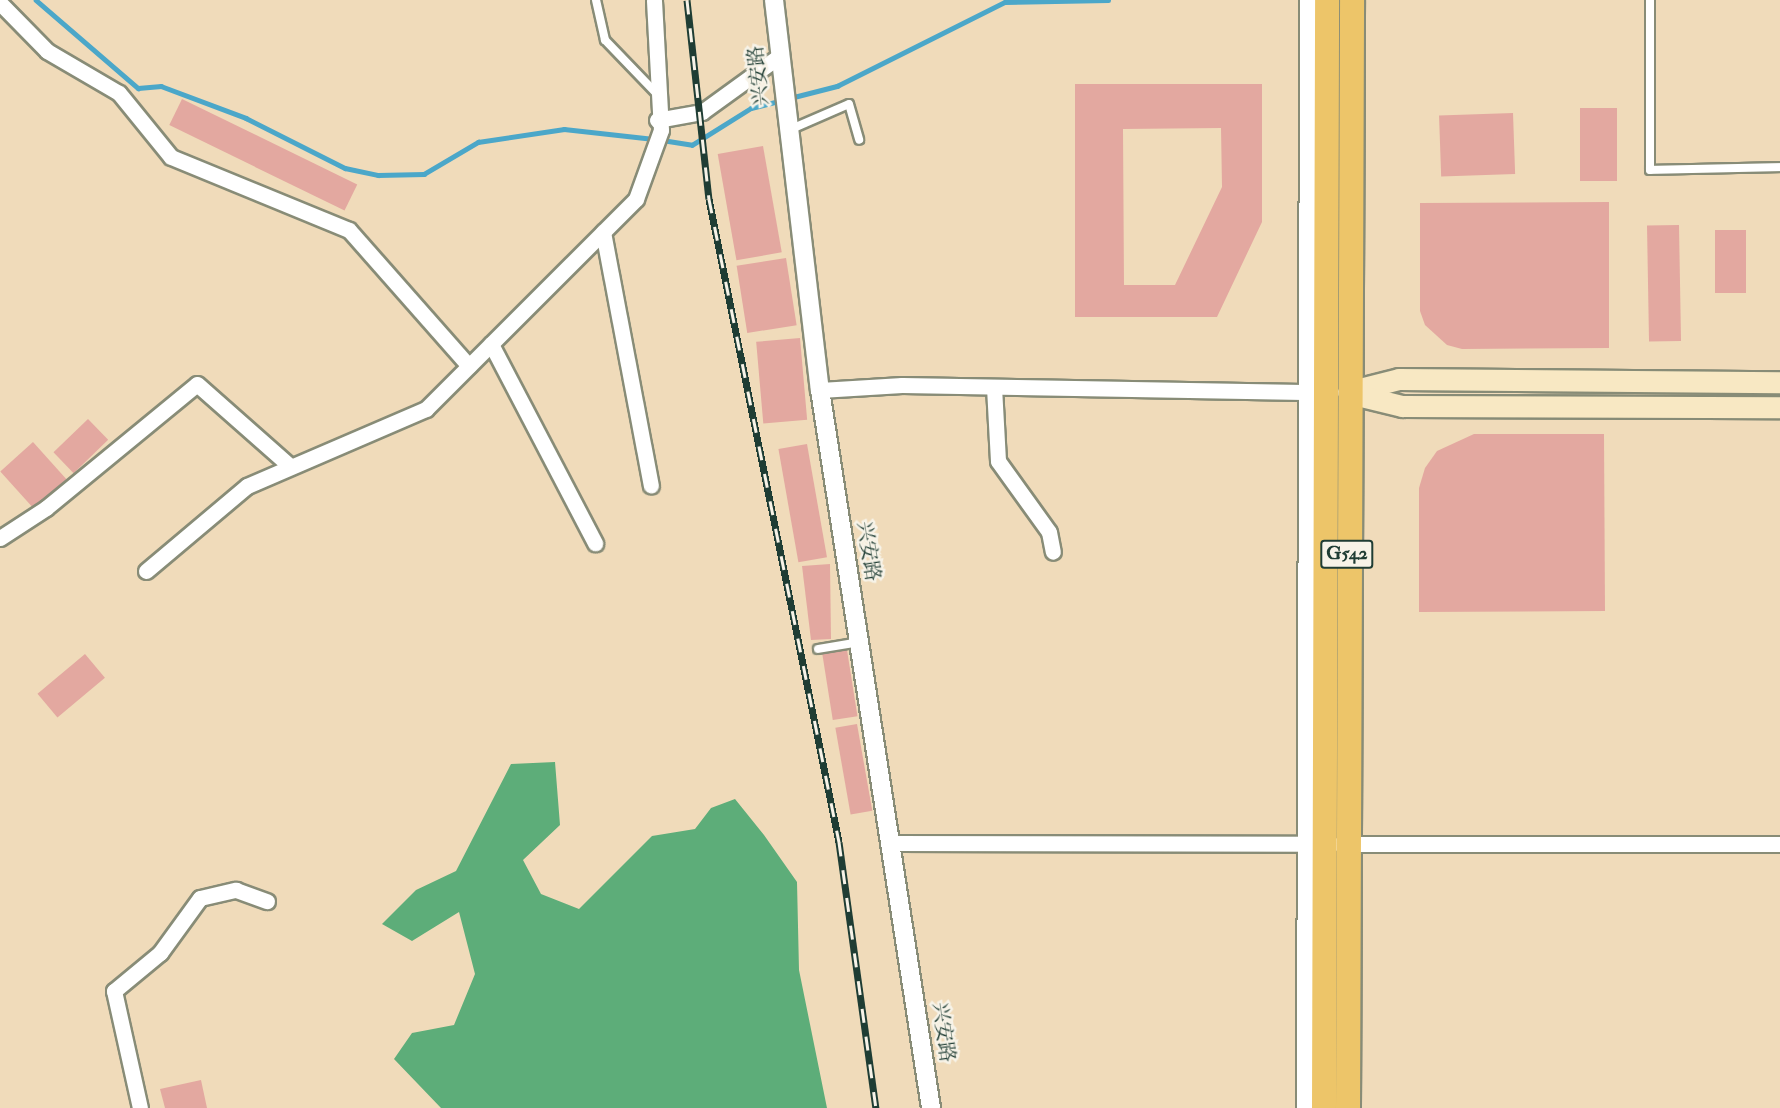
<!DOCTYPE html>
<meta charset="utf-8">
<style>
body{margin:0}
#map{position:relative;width:1780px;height:1108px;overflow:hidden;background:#f0dbba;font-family:"IM FELL Double Pica","Noto Serif SC",serif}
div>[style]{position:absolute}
.forest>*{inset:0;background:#5dad79}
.stream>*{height:4.5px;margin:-2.25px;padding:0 2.25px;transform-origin:2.25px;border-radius:2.25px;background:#4ba7c9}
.building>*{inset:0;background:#e3a8a0;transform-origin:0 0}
.roads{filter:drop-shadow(2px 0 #888c77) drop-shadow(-2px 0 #888c77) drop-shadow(0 2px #888c77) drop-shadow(0 -2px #888c77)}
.service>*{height:8px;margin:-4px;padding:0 4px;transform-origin:4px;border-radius:4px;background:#fff}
.minor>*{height:15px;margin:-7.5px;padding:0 7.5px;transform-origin:7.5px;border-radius:7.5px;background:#fff}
.tertiary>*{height:18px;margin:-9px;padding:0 9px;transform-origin:9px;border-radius:9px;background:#fff}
.secondary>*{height:21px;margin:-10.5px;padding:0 10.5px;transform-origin:10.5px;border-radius:10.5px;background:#f8e8c3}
.trunk>*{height:24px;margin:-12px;padding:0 12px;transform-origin:12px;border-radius:12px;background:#edc569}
.rail>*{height:7px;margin-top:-3.5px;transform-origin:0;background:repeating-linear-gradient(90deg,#f7f3e8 0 14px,#1f3d34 0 28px);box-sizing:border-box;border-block:2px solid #1f3d34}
span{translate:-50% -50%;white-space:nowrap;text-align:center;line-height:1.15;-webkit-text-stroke:5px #f7f3e8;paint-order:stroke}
.shield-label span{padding:2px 4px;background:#f7f3e8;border:2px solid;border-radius:4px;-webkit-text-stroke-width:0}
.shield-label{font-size:18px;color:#1f3d34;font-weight:700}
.street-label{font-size:20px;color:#1f3d34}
</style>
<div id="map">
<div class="forest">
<i style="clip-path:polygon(555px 762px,560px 825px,523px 860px,541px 894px,579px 909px,652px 836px,695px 829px,711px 808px,735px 799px,764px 835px,797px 882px,799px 970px,827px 1108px,441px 1108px,394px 1059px,412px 1033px,454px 1025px,475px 974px,459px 912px,412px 941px,382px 924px,416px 890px,456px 871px,511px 764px)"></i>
</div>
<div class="stream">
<i style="left:36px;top:0;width:135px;rotate:40.8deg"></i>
<i style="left:138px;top:88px;width:23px;rotate:-5deg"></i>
<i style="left:161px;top:86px;width:91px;rotate:20.6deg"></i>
<i style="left:246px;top:118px;width:111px;rotate:26.8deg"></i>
<i style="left:345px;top:168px;width:34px;rotate:12deg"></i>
<i style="left:378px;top:175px;width:46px;rotate:-1.2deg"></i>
<i style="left:424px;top:174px;width:63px;rotate:-30.7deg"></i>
<i style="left:478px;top:142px;width:87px;rotate:-8.6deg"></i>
<i style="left:564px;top:129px;width:90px;rotate:6.4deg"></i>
<i style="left:790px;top:98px;width:49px;rotate:-14.3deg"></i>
<i style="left:837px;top:86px;width:188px;rotate:-26.6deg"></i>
<i style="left:1005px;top:2px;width:103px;rotate:-1.1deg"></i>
<i style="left:662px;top:140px;width:30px;rotate:9deg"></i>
<i style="left:692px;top:145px;width:70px;rotate:-32.1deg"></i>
<i style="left:751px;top:108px;width:32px;rotate:-14deg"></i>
</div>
<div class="building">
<i style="clip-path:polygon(evenodd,1075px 84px,1262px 84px,1262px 222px,1217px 317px,1075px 317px,1075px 84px,1221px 128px,1222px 187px,1175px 285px,1124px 285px,1123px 129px,1221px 128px)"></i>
<i style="left:182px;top:99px;width:195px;height:29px;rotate:26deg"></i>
<i style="left:1580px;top:108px;width:37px;height:73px"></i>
<i style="left:1513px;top:113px;width:61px;height:74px;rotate:88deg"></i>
<i style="left:763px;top:146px;width:108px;height:46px;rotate:80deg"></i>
<i style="clip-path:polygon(1609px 202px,1609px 348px,1462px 349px,1447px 345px,1425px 325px,1420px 311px,1420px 203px)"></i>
<i style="left:1679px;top:225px;width:116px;height:32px;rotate:89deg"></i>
<i style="left:1715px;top:230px;width:31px;height:63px"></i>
<i style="left:786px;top:258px;width:68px;height:50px;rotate:81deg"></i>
<i style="left:800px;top:338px;width:82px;height:44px;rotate:85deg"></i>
<i style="left:88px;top:419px;width:29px;height:48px;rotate:46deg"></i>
<i style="clip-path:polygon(1474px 434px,1604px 434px,1605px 611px,1419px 612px,1419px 488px,1425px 468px,1437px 451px)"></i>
<i style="left:33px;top:442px;width:52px;height:44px;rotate:48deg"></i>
<i style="left:807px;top:444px;width:115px;height:29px;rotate:80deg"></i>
<i style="clip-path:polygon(830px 564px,831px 639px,811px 640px,802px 566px)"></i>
<i style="left:847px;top:650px;width:67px;height:25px;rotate:81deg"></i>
<i style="left:85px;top:654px;width:31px;height:62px;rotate:50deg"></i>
<i style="left:857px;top:724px;width:88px;height:22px;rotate:80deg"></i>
<i style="clip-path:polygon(201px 1080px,207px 1108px,165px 1108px,160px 1089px)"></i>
</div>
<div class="roads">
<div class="service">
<i style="left:596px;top:0;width:41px;rotate:77.3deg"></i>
<i style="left:605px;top:40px;width:75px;rotate:46.1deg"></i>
<i style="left:1650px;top:0;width:170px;rotate:90deg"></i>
<i style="left:1650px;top:170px;width:130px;rotate:-1.3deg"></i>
<i style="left:789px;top:130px;width:65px;rotate:-23.4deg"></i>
<i style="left:849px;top:104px;width:37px;rotate:74deg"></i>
<i style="left:818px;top:649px;width:43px;rotate:-9.5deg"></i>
</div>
<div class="minor">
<i style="left:0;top:3px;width:67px;rotate:45.6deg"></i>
<i style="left:47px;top:51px;width:83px;rotate:30.3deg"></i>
<i style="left:119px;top:93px;width:82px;rotate:50.9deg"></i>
<i style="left:171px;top:157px;width:192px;rotate:22.3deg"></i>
<i style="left:349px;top:230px;width:181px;rotate:48.6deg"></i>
<i style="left:657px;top:120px;width:46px;rotate:-10.1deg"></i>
<i style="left:702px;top:112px;width:94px;rotate:-35.9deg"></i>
<i style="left:603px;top:232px;width:258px;rotate:79.3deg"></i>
<i style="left:491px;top:344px;width:225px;rotate:62.4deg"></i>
<i style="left:994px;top:387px;width:74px;rotate:86.9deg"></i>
<i style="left:998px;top:461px;width:87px;rotate:54.3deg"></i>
<i style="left:1049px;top:532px;width:20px;rotate:79deg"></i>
<i style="left:820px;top:390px;width:82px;rotate:-3.5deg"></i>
<i style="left:902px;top:385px;width:416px;rotate:1deg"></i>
<i style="left:0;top:538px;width:55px;rotate:-33.1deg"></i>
<i style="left:46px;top:508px;width:195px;rotate:-39.4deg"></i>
<i style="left:197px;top:384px;width:124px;rotate:41.4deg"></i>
<i style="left:146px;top:571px;width:132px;rotate:-40.1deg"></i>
<i style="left:247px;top:486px;width:195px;rotate:-23.3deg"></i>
<i style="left:426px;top:409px;width:297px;rotate:-45deg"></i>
<i style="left:636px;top:199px;width:73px;rotate:-70.1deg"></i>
<i style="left:661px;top:130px;width:130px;rotate:-93.1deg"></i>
<i style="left:893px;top:843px;width:423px;rotate:0.1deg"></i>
<i style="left:1340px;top:844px;width:440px"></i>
<i style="left:140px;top:1108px;width:120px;rotate:-102.5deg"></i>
<i style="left:114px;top:991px;width:60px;rotate:-39.6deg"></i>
<i style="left:160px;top:953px;width:68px;rotate:-54deg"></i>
<i style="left:200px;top:898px;width:37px;rotate:-13deg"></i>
<i style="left:236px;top:890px;width:33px;rotate:20deg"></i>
</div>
<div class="tertiary">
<i style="left:774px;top:0;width:393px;rotate:83.3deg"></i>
<i style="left:820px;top:390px;width:727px;rotate:81.21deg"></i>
<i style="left:1306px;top:1108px;width:1108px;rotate:-89.84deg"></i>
</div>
<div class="secondary">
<i style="left:1348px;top:392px;width:53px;rotate:-14.3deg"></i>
<i style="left:1399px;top:379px;width:381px;rotate:0.5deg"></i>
<i style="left:1349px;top:393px;width:55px;rotate:13.8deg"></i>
<i style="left:1402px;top:406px;width:378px;rotate:0.2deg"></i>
</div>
<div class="trunk">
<i style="left:1324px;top:1108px;width:1108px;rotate:-89.84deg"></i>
<i style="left:1348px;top:1108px;width:1108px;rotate:-89.79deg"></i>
</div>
</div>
<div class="rail">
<i style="left:687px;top:0;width:200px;rotate:83.7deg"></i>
<i style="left:709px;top:199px;width:656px;rotate:78.57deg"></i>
<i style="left:839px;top:842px;width:269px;rotate:82.1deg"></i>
</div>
<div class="shield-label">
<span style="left:1347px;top:554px">G542</span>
</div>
<div class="street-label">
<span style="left:758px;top:76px;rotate:-96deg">兴安路</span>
<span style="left:869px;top:551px;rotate:81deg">兴安路</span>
<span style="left:944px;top:1032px;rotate:82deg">兴安路</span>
</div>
</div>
